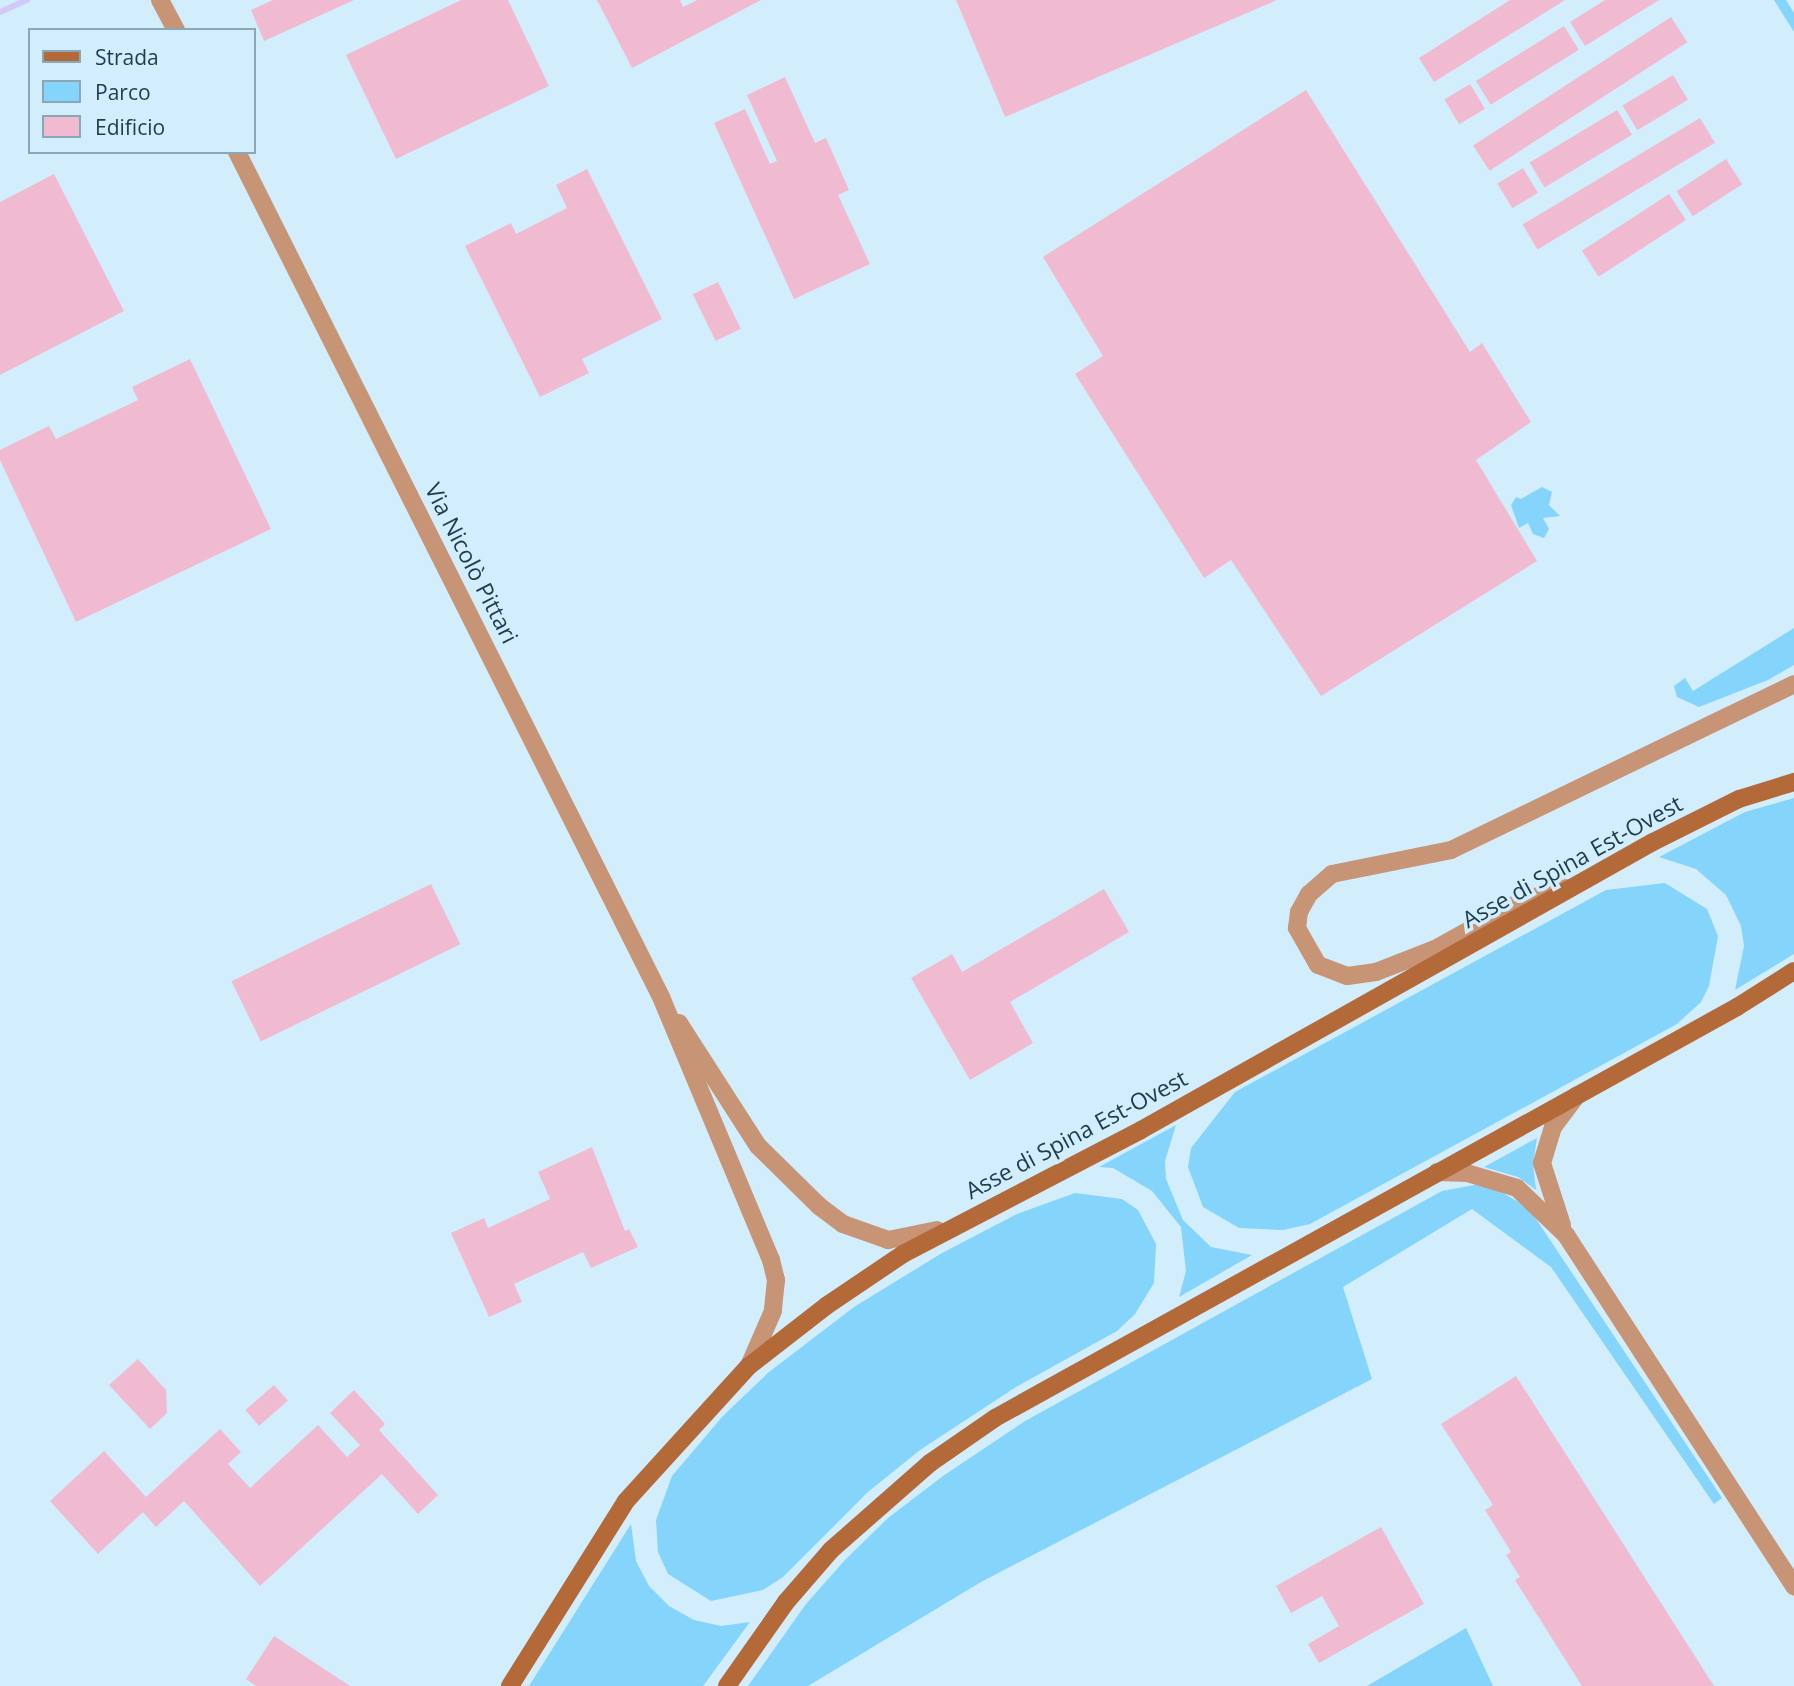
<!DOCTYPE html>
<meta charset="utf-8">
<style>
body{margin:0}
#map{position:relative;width:1794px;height:1686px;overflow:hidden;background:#d2eefd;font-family:"Open Sans",sans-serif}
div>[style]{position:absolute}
.green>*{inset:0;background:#84d4fc}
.stream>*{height:6px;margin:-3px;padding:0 3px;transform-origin:3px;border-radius:3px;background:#d0c9f9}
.building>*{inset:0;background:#f0bbd1;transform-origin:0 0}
.minor>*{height:18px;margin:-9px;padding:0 9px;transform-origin:9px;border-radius:9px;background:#c89476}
.secondary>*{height:18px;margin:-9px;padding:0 9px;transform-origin:9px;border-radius:9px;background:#b46939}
span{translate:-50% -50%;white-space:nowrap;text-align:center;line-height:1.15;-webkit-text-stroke:7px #d2eefd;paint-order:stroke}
.street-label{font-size:23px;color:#1f3c4b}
.legend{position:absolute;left:28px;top:28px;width:228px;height:126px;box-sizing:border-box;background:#d2eefd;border:2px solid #8aa7b6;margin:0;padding:9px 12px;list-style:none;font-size:21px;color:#1f3c4b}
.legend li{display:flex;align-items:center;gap:14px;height:35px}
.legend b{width:35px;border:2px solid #8aa7b6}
</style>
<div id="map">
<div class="green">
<i style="clip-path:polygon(1774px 0,1786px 0,1794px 13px,1794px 32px)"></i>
<i style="clip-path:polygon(1542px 487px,1552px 492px,1549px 505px,1560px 516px,1543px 518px,1549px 529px,1544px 538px,1533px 534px,1528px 523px,1519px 528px,1511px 505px,1516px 497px,1521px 499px)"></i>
<i style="clip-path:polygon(1794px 628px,1794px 665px,1768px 680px,1699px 707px,1677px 697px,1674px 686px,1685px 678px,1693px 691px)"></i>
<i style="clip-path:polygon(1794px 798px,1794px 954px,1735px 990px,1744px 946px,1741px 926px,1726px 895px,1696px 869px,1659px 857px,1745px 812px)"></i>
<i style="clip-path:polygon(1665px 883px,1707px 909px,1718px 936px,1709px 986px,1701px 1002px,1677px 1024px,1310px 1224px,1283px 1230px,1239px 1228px,1203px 1207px,1188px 1167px,1191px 1148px,1235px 1092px,1606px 890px)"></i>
<i style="clip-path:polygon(1176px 1125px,1165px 1161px,1166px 1179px,1183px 1220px,1211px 1247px,1252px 1255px,1179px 1297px,1186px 1271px,1181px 1227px,1152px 1191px,1113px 1168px,1099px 1167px)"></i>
<i style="clip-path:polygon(1537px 1138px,1533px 1164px,1536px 1190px,1518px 1177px,1484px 1167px)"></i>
<i style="clip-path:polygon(1485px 1183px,1528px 1207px,1722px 1498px,1714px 1504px,1551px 1267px,1472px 1209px,1343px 1287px,1372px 1379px,981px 1582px,808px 1686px,748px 1686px,806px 1604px,845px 1560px,888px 1518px,943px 1476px,1025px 1421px,1442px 1191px)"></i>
<i style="clip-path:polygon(1075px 1193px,1122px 1199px,1138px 1210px,1156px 1244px,1154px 1283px,1135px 1314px,1117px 1331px,1016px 1387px,920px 1450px,868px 1492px,783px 1577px,763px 1590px,711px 1601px,668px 1574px,658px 1552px,656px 1520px,672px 1476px,723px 1416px,769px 1372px,854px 1307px,942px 1253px,1017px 1214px)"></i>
<i style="clip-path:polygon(631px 1524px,636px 1561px,649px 1586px,669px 1606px,694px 1620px,721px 1626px,750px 1622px,703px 1686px,529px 1686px)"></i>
<i style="clip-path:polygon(1466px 1628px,1493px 1686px,1367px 1686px)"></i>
</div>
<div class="stream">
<i style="left:0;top:12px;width:30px;rotate:-24deg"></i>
</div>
<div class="building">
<i style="clip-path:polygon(273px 0,354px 0,264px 41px,251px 10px)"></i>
<i style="clip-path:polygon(461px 0,508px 0,549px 86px,396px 159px,346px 55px)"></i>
<i style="clip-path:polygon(597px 0,680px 0,683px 7px,697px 0,761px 0,632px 68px)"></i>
<i style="clip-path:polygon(956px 0,1277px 0,1005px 117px)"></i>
<i style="clip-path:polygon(1510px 0,1565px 0,1434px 82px,1419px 58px)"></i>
<i style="clip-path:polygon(1605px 0,1659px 0,1585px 46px,1570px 22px)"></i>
<i style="left:1671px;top:17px;width:30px;height:236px;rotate:57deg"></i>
<i style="left:1564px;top:26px;width:28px;height:104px;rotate:58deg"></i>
<i style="left:1673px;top:75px;width:29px;height:59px;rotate:59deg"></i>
<i style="clip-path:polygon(785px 77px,815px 143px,826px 138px,849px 190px,838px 195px,870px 264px,794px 299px,714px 123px,745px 109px,770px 164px,777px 161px,747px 95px)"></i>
<i style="left:1470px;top:84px;width:29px;height:30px;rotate:59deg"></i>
<i style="clip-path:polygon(1306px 90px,1470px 352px,1482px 343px,1531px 422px,1476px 460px,1537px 561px,1321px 696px,1231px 560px,1204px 578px,1075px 374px,1103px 356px,1043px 257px)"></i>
<i style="left:1617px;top:110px;width:29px;height:102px;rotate:59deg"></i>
<i style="left:1700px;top:118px;width:29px;height:207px;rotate:59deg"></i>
<i style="left:1726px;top:159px;width:30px;height:59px;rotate:57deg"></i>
<i style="left:1523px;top:168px;width:29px;height:30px;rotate:59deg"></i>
<i style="clip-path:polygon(587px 169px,662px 319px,582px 359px,589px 373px,540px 397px,465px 246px,511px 223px,516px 234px,567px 208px,556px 185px)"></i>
<i style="clip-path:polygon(54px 174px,124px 311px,0 375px,0 202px)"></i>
<i style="left:1669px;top:194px;width:31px;height:104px;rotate:57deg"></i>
<i style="left:718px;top:282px;width:52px;height:28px;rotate:64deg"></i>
<i style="clip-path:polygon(190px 359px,271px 529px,76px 622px,0 460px,0 450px,49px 426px,56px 439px,138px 400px,132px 387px)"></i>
<i style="left:431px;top:884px;width:67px;height:222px;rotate:64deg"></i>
<i style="clip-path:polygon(1104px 889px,1129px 932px,1010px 1002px,1033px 1043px,970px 1080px,911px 978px,952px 954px,962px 972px)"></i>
<i style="clip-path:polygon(592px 1147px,625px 1231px,629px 1229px,638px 1247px,591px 1268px,583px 1252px,514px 1284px,522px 1302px,489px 1317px,451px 1233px,484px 1218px,488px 1228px,550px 1199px,538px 1172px)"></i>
<i style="clip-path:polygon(138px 1359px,166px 1390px,167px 1413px,150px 1429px,109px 1385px)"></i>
<i style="clip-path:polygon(1516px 1376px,1714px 1686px,1582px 1686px,1515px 1580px,1520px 1577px,1506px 1555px,1511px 1552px,1485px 1510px,1493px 1505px,1441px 1424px)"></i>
<i style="left:274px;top:1385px;width:21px;height:38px;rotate:49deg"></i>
<i style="clip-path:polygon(354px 1390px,385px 1424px,379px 1430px,438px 1495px,418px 1514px,382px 1474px,260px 1586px,184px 1501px,156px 1527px,143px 1512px,98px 1554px,50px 1501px,104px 1451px,146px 1497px,220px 1429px,241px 1452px,228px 1464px,250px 1488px,318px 1425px,347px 1457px,360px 1445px,330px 1413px)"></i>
<i style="clip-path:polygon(1381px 1527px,1424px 1604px,1319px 1663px,1308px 1644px,1339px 1626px,1322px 1596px,1291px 1613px,1276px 1586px)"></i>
<i style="clip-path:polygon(274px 1636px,350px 1686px,256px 1686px,246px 1679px)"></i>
</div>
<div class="minor">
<i style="left:160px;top:0;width:34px;rotate:62deg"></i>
<i style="left:237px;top:152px;width:945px;rotate:63.35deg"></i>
<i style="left:661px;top:997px;width:285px;rotate:67.3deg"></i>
<i style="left:771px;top:1260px;width:21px;rotate:76deg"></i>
<i style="left:776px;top:1280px;width:31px;rotate:96deg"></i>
<i style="left:773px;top:1311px;width:60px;rotate:113.6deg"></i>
<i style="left:1565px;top:888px;width:46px;rotate:163.5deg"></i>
<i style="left:1521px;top:901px;width:98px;rotate:150.8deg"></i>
<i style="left:1435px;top:949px;width:63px;rotate:158.7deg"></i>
<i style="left:1376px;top:972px;width:29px;rotate:172deg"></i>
<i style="left:1347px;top:976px;width:31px;rotate:-159deg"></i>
<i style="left:1318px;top:965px;width:43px;rotate:-119.6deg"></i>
<i style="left:1297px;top:928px;width:16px;rotate:-83deg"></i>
<i style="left:1299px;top:912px;width:21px;rotate:-61deg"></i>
<i style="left:1309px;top:894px;width:30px;rotate:-41deg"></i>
<i style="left:1332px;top:874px;width:121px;rotate:-11.4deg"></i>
<i style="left:1451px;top:850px;width:381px;rotate:-25.8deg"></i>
<i style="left:679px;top:1023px;width:146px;rotate:57.3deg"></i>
<i style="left:758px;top:1146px;width:86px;rotate:44.5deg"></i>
<i style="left:819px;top:1206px;width:30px;rotate:37deg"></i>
<i style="left:843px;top:1224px;width:48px;rotate:19.6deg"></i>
<i style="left:888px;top:1240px;width:50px;rotate:-11.5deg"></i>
<i style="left:1437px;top:1172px;width:30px;rotate:2deg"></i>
<i style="left:1467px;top:1173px;width:52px;rotate:16.7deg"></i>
<i style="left:1517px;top:1188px;width:68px;rotate:43.8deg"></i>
<i style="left:1566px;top:1235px;width:419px;rotate:57deg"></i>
<i style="left:1562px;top:1225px;width:65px;rotate:-107.9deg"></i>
<i style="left:1542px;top:1163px;width:38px;rotate:-73deg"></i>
<i style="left:1553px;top:1127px;width:40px;rotate:-53deg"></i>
</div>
<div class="secondary">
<i style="left:510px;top:1686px;width:218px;rotate:-57.9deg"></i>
<i style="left:626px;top:1501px;width:183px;rotate:-47.7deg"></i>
<i style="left:749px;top:1366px;width:98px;rotate:-37.9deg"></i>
<i style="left:826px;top:1306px;width:93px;rotate:-34deg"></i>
<i style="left:903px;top:1254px;width:268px;rotate:-27.5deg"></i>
<i style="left:1141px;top:1130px;width:587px;rotate:-29.36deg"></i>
<i style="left:1653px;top:842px;width:96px;rotate:-26.6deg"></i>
<i style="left:1739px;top:799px;width:58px;rotate:-17.2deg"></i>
<i style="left:727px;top:1686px;width:103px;rotate:-54.9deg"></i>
<i style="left:786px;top:1602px;width:69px;rotate:-49.1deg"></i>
<i style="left:831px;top:1550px;width:132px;rotate:-41.3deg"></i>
<i style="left:930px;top:1463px;width:79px;rotate:-34.7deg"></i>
<i style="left:995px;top:1418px;width:848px;rotate:-28.98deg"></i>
<i style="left:1737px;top:1007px;width:67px;rotate:-32.3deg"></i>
</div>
<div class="street-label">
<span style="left:472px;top:563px;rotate:63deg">Via Nicolò Pittari</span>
<span style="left:1572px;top:861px;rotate:-29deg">Asse di Spina Est-Ovest</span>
<span style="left:1076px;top:1134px;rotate:-28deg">Asse di Spina Est-Ovest</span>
</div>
<ul class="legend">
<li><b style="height:9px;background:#b46939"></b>Strada</li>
<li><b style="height:19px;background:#84d4fc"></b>Parco</li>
<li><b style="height:19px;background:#f0bbd1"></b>Edificio</li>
</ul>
</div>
